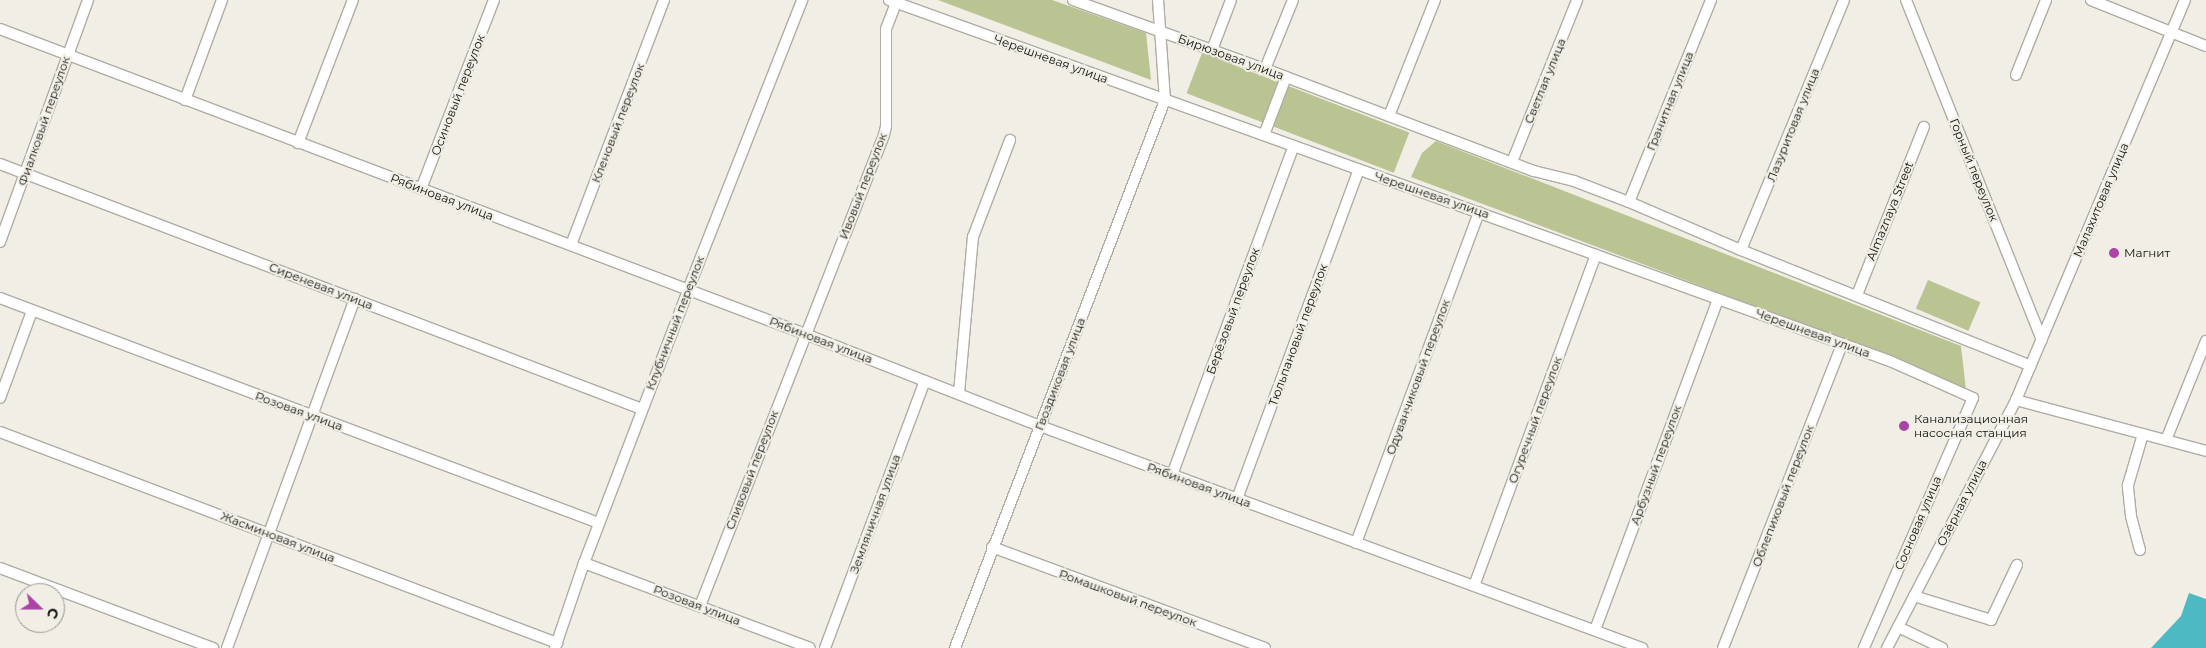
<!DOCTYPE html>
<meta charset="utf-8">
<style>
body{margin:0}
#map{position:relative;width:2206px;height:648px;overflow:hidden;background:#f0eee5;font-family:Montserrat,sans-serif}
div>[style]{position:absolute}
.green>*{inset:0;background:#bac392;transform-origin:0 0}
.water>*{inset:0;background:#4db9c3}
.roads{filter:drop-shadow(1px 0 #afaca4) drop-shadow(-1px 0 #afaca4) drop-shadow(0 1px #afaca4) drop-shadow(0 -1px #afaca4)}
.minor>*{height:10px;margin:-5px;padding:0 5px;transform-origin:5px;border-radius:5px;background:#fff}
.dots>*{width:14px;height:14px;translate:-50% -50%;box-sizing:border-box;border:2px solid #f0eee5;border-radius:50%}
span{translate:-50% -50%;white-space:nowrap;text-align:center;line-height:1.15;-webkit-text-stroke:4px #f0eee5;paint-order:stroke}
.street-label{font-size:12px;color:#11100d}
.poi-label{font-size:12px;color:#11100d}
.left{translate:0 -50%;text-align:left}
.north{position:absolute;left:15px;top:583px;width:50px;height:50px;box-sizing:border-box;background:#f0eee5;border:1px solid #97958f;border-radius:50%;rotate:112deg;font-size:14px;font-weight:700;line-height:20px;text-align:center;color:#11100d}
.north::after{content:'';display:block;margin:auto;width:18px;height:22px;background:#ac44a6;clip-path:polygon(50% 0,100% 100%,50% 72%,0 100%)}
</style>
<div id="map">
<div class="green">
<i style="clip-path:polygon(938px 0,1052px 0,1146px 33px,1151px 80px)"></i>
<i style="left:1202px;top:53px;width:222px;height:43px;rotate:21deg"></i>
<i style="clip-path:polygon(1436px 141px,1961px 346px,1966px 390px,1927px 371px,1411px 177px,1422px 153px)"></i>
<i style="left:1928px;top:280px;width:57px;height:31px;rotate:23deg"></i>
</div>
<div class="water">
<i style="clip-path:polygon(2189px 593px,2206px 599px,2206px 648px,2151px 648px,2181px 616px)"></i>
</div>
<div class="roads">
<div class="minor">
<i style="left:889px;top:0;width:1064px;rotate:19.83deg"></i>
<i style="left:1890px;top:361px;width:91px;rotate:24deg"></i>
<i style="left:1973px;top:398px;width:273px;rotate:113.6deg"></i>
<i style="left:1073px;top:0;width:204px;rotate:19.8deg"></i>
<i style="left:1265px;top:69px;width:288px;rotate:20.8deg"></i>
<i style="left:1534px;top:171px;width:41px;rotate:14deg"></i>
<i style="left:1574px;top:181px;width:59px;rotate:20.9deg"></i>
<i style="left:1629px;top:202px;width:122px;rotate:23.2deg"></i>
<i style="left:1741px;top:250px;width:312px;rotate:21.8deg"></i>
<i style="left:1906px;top:0;width:366px;rotate:68.2deg"></i>
<i style="left:2091px;top:0;width:124px;rotate:21.8deg"></i>
<i style="left:0;top:29px;width:861px;rotate:20.75deg"></i>
<i style="left:805px;top:334px;width:252px;rotate:21.4deg"></i>
<i style="left:1040px;top:426px;width:642px;rotate:20.24deg"></i>
<i style="left:1212px;top:50px;width:53px;rotate:-69.2deg"></i>
<i style="left:1265px;top:69px;width:74px;rotate:-67.9deg"></i>
<i style="left:2016px;top:75px;width:81px;rotate:-68.2deg"></i>
<i style="left:185px;top:100px;width:107px;rotate:-69.7deg"></i>
<i style="left:1389px;top:116px;width:125px;rotate:-68.4deg"></i>
<i style="left:1264px;top:135px;width:62px;rotate:-69.2deg"></i>
<i style="left:298px;top:143px;width:153px;rotate:-69deg"></i>
<i style="left:1512px;top:162px;width:175px;rotate:-68.1deg"></i>
<i style="left:0;top:164px;width:687px;rotate:20.89deg"></i>
<i style="left:421px;top:189px;width:203px;rotate:-68.9deg"></i>
<i style="left:1629px;top:202px;width:218px;rotate:-67.9deg"></i>
<i style="left:0;top:242px;width:258px;rotate:-70deg"></i>
<i style="left:571px;top:245px;width:262px;rotate:-69.2deg"></i>
<i style="left:1741px;top:250px;width:270px;rotate:-67.6deg"></i>
<i style="left:1857px;top:295px;width:181px;rotate:-68.3deg"></i>
<i style="left:0;top:298px;width:640px;rotate:20.59deg"></i>
<i style="left:959px;top:393px;width:157px;rotate:-84.9deg"></i>
<i style="left:973px;top:237px;width:104px;rotate:-69.1deg"></i>
<i style="left:0;top:398px;width:93px;rotate:-69.8deg"></i>
<i style="left:2016px;top:400px;width:434px;rotate:-67.1deg"></i>
<i style="left:0;top:432px;width:596px;rotate:20.75deg"></i>
<i style="left:2166px;top:440px;width:107px;rotate:-68deg"></i>
<i style="left:1172px;top:475px;width:351px;rotate:-69.7deg"></i>
<i style="left:1237px;top:499px;width:351px;rotate:-69.7deg"></i>
<i style="left:1356px;top:543px;width:353px;rotate:-69.6deg"></i>
<i style="left:992px;top:547px;width:291px;rotate:20.3deg"></i>
<i style="left:2140px;top:550px;width:35px;rotate:-105deg"></i>
<i style="left:2131px;top:516px;width:31px;rotate:-96deg"></i>
<i style="left:2128px;top:485px;width:53px;rotate:-73.6deg"></i>
<i style="left:584px;top:563px;width:241px;rotate:20.6deg"></i>
<i style="left:0;top:568px;width:228px;rotate:20.6deg"></i>
<i style="left:1474px;top:586px;width:353px;rotate:-69.8deg"></i>
<i style="left:1914px;top:596px;width:81px;rotate:17.3deg"></i>
<i style="left:1991px;top:620px;width:61px;rotate:-64.7deg"></i>
<i style="left:700px;top:606px;width:506px;rotate:-68.66deg"></i>
<i style="left:884px;top:135px;width:9px;rotate:-77deg"></i>
<i style="left:886px;top:126px;width:97px;rotate:-90deg"></i>
<i style="left:886px;top:29px;width:28px;rotate:-69deg"></i>
<i style="left:1898px;top:627px;width:49px;rotate:25.5deg"></i>
<i style="left:1595px;top:630px;width:353px;rotate:-69.6deg"></i>
<i style="left:227px;top:648px;width:372px;rotate:-69.9deg"></i>
<i style="left:555px;top:648px;width:90px;rotate:-71.2deg"></i>
<i style="left:584px;top:563px;width:292px;rotate:-69.1deg"></i>
<i style="left:688px;top:290px;width:312px;rotate:-68.5deg"></i>
<i style="left:825px;top:648px;width:285px;rotate:-69.5deg"></i>
<i style="left:955px;top:648px;width:587px;rotate:-69.03deg"></i>
<i style="left:1165px;top:100px;width:100px;rotate:-94deg"></i>
<i style="left:1723px;top:648px;width:326px;rotate:-68.6deg"></i>
<i style="left:1887px;top:648px;width:280px;rotate:-62.5deg"></i>
<i style="left:2016px;top:400px;width:197px;rotate:15deg"></i>
</div>
</div>
<div class="dots">
<i style="left:2114px;top:253px;background:#ac44a6"></i>
<i style="left:1904px;top:426px;background:#ac44a6"></i>
</div>
<div class="street-label">
<span style="left:1231px;top:57px;rotate:20deg">Бирюзовая улица</span>
<span style="left:1051px;top:59px;rotate:20deg">Черешневая улица</span>
<span style="left:1545px;top:81px;rotate:-68deg">Светлая улица</span>
<span style="left:458px;top:95px;rotate:-69deg">Осиновый переулок</span>
<span style="left:1670px;top:101px;rotate:-68deg">Гранитная улица</span>
<span style="left:44px;top:121px;rotate:-71deg">Фиалковый переулок</span>
<span style="left:618px;top:123px;rotate:-69deg">Кленовый переулок</span>
<span style="left:1793px;top:125px;rotate:-68deg">Лазуритовая улица</span>
<span style="left:1974px;top:170px;rotate:68deg">Горный переулок</span>
<span style="left:863px;top:186px;rotate:-69deg">Ивовый переулок</span>
<span style="left:1432px;top:195px;rotate:19deg">Черешневая улица</span>
<span style="left:442px;top:197px;rotate:21deg">Рябиновая улица</span>
<span style="left:2101px;top:200px;rotate:-67deg">Малахитовая улица</span>
<span style="left:1890px;top:211px;rotate:-68deg">Almaznaya Street</span>
<span style="left:321px;top:286px;rotate:21deg">Сиреневая улица</span>
<span style="left:1233px;top:311px;rotate:-70deg">Берёзовый переулок</span>
<span style="left:675px;top:323px;rotate:-69deg">Клубничный переулок</span>
<span style="left:1813px;top:333px;rotate:20deg">Черешневая улица</span>
<span style="left:1298px;top:335px;rotate:-70deg">Тюльпановый переулок</span>
<span style="left:821px;top:340px;rotate:21deg">Рябиновая улица</span>
<span style="left:1060px;top:374px;rotate:-69deg">Гвоздиковая улица</span>
<span style="left:1418px;top:377px;rotate:-70deg">Одуванчиковый переулок</span>
<span style="left:299px;top:411px;rotate:20deg">Розовая улица</span>
<span style="left:1535px;top:420px;rotate:-70deg">Огуречный переулок</span>
<span style="left:1656px;top:465px;rotate:-70deg">Арбузный переулок</span>
<span style="left:752px;top:470px;rotate:-69deg">Сливовый переулок</span>
<span style="left:1199px;top:485px;rotate:20deg">Рябиновая улица</span>
<span style="left:1783px;top:496px;rotate:-69deg">Облепиховый переулок</span>
<span style="left:1962px;top:503px;rotate:-63deg">Озёрная улица</span>
<span style="left:875px;top:514px;rotate:-70deg">Земляничная улица</span>
<span style="left:1918px;top:523px;rotate:-67deg">Сосновая улица</span>
<span style="left:278px;top:537px;rotate:21deg">Жасминовая улица</span>
<span style="left:1128px;top:598px;rotate:20deg">Ромашковый переулок</span>
<span style="left:697px;top:605px;rotate:21deg">Розовая улица</span>
</div>
<div class="poi-label">
<span class="left" style="left:2124px;top:253px">Магнит</span>
<span class="left" style="left:1914px;top:426px">Канализационная<br>насосная станция</span>
</div>
<div class="north">С</div>
</div>
